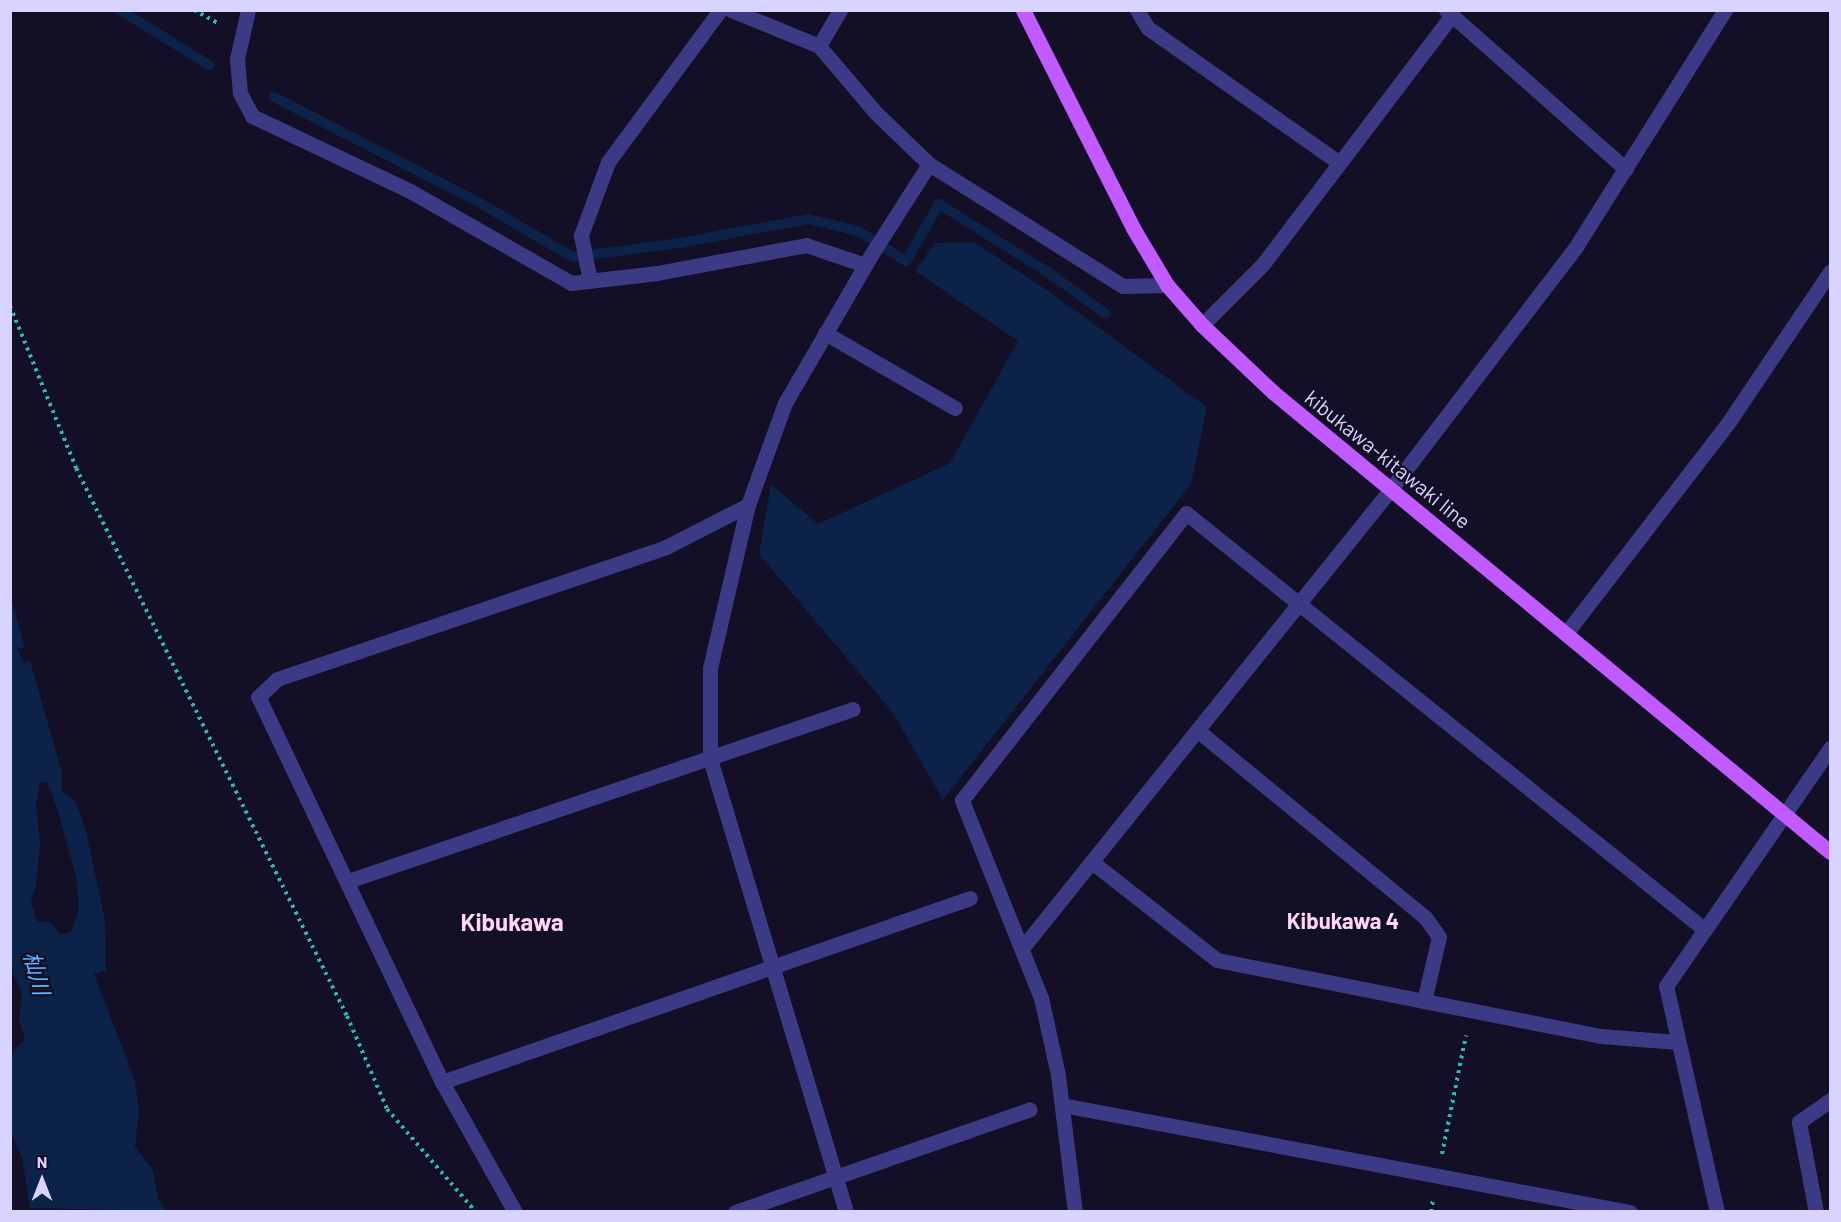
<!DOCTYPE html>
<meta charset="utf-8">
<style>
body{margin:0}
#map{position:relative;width:1841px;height:1222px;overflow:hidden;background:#130f26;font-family:Barlow,"Noto Sans JP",sans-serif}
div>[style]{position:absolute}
.water>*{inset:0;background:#0c2248}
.stream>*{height:10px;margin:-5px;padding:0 5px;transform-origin:5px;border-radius:5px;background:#0c2248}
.path>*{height:4px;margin-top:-2px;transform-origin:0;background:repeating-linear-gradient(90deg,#2fb8b0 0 3px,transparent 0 7.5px)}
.minor>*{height:15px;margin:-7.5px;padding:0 7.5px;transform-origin:7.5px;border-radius:7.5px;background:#3d3a85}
.major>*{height:15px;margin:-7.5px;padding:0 7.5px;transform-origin:7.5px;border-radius:7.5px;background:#c25bff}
span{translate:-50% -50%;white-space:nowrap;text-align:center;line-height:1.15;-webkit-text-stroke:4.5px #130f26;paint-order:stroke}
.street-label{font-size:21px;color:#d9d4ff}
.neighbourhood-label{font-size:22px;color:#ffd6f0;font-weight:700}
.water-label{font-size:22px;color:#62b6ff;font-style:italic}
.quarter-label{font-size:24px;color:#ffd6f0;font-weight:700}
.frame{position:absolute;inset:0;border:12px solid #d9d4ff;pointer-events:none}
.north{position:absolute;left:12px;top:1150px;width:60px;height:60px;-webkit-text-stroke:4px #130f26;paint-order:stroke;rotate:0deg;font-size:16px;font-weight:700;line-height:24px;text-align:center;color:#d9d4ff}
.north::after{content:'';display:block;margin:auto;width:21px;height:27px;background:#d9d4ff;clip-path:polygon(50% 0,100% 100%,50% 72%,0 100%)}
</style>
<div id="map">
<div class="water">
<i style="clip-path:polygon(974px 242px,1050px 292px,1207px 407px,1191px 484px,943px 800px,893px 713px,759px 554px,771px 484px,818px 524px,950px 463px,1018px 341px,915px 271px,935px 243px)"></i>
<i style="clip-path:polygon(evenodd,11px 598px,25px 648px,17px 648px,23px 663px,30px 661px,62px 773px,61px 791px,76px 802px,86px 831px,105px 921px,106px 971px,94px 974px,135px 1081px,139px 1109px,135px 1147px,153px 1171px,159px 1201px,166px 1211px,30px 1208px,22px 1157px,10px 1131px,11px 1054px,25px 1039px,19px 1020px,22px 992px,14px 977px,10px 954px,11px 598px,40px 782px,47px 782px,57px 808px,76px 877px,79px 910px,71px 932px,59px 934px,51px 923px,37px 921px,31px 902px,36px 886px,40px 844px,36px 804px,40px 782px)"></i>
</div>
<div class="stream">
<i style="left:120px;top:10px;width:105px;rotate:31.7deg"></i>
<i style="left:274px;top:97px;width:229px;rotate:27.2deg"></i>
<i style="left:478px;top:202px;width:110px;rotate:30.1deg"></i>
<i style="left:573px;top:257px;width:108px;rotate:-7.5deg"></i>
<i style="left:680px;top:243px;width:130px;rotate:-10.6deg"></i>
<i style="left:808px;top:219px;width:51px;rotate:13.5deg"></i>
<i style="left:858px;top:231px;width:57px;rotate:32deg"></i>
<i style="left:906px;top:261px;width:66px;rotate:-59.9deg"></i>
<i style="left:939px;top:204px;width:130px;rotate:32.1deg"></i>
<i style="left:1049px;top:273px;width:70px;rotate:35.7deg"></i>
</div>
<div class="path">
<i style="left:194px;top:10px;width:29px;rotate:29deg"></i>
<i style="left:10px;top:306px;width:175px;rotate:67.8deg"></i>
<i style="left:76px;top:468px;width:611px;rotate:63.69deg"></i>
<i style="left:347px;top:1016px;width:101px;rotate:66.7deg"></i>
<i style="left:387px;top:1109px;width:136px;rotate:49.2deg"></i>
<i style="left:1442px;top:1154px;width:121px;rotate:-78.6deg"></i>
<i style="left:1431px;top:1212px;width:12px;rotate:-81deg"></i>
</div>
<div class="minor">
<i style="left:248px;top:10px;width:50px;rotate:102.7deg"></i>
<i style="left:237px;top:59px;width:34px;rotate:85deg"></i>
<i style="left:240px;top:93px;width:26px;rotate:62deg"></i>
<i style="left:252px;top:116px;width:175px;rotate:25.4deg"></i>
<i style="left:410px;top:191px;width:185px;rotate:29.7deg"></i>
<i style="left:571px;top:283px;width:87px;rotate:-6.6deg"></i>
<i style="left:657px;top:273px;width:152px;rotate:-10.6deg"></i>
<i style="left:806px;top:245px;width:62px;rotate:18.7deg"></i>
<i style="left:731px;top:10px;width:95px;rotate:22.2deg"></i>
<i style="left:819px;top:46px;width:88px;rotate:49.6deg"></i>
<i style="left:876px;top:113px;width:74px;rotate:43.9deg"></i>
<i style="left:929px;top:164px;width:229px;rotate:32.2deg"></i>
<i style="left:1123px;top:286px;width:44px;rotate:-1.3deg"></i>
<i style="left:1137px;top:10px;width:21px;rotate:59deg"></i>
<i style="left:1148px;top:28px;width:232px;rotate:35.2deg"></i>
<i style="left:1446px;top:10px;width:240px;rotate:41.5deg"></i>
<i style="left:819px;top:46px;width:42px;rotate:-59.7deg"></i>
<i style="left:590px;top:281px;width:47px;rotate:-101.1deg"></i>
<i style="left:581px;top:235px;width:78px;rotate:-69.7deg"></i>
<i style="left:608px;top:162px;width:189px;rotate:-53.6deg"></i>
<i style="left:1202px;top:325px;width:86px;rotate:-45deg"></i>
<i style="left:1263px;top:264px;width:311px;rotate:-52.8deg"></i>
<i style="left:825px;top:333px;width:150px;rotate:30deg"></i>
<i style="left:1567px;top:632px;width:267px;rotate:-52.4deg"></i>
<i style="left:1730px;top:420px;width:179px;rotate:-56deg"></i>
<i style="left:1197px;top:730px;width:295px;rotate:39.4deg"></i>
<i style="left:1425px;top:917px;width:24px;rotate:55deg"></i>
<i style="left:1439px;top:937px;width:66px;rotate:103.2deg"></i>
<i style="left:1092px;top:862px;width:159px;rotate:38.1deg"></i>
<i style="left:1217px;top:960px;width:390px;rotate:11.2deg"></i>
<i style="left:1600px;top:1036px;width:78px;rotate:4.4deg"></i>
<i style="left:348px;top:881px;width:533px;rotate:-18.81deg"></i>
<i style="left:1023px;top:947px;width:586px;rotate:-51.23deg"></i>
<i style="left:1390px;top:490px;width:308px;rotate:-52.6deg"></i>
<i style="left:1577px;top:245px;width:278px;rotate:-57.8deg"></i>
<i style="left:442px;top:1082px;width:559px;rotate:-19.21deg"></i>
<i style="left:1062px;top:1105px;width:578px;rotate:10.67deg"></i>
<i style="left:515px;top:1212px;width:149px;rotate:-119.3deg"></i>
<i style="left:442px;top:1082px;width:427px;rotate:-115.5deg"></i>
<i style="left:258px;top:697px;width:26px;rotate:-43deg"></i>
<i style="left:277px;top:679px;width:411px;rotate:-18.7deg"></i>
<i style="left:666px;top:547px;width:92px;rotate:-27.1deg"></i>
<i style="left:735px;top:1212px;width:312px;rotate:-19.2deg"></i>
<i style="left:846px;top:1212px;width:473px;rotate:-106.7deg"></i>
<i style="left:710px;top:759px;width:91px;rotate:-90deg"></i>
<i style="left:710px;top:668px;width:167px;rotate:-76.9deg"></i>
<i style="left:748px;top:505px;width:109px;rotate:-70.1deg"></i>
<i style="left:785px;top:403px;width:171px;rotate:-59.8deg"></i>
<i style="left:871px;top:255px;width:108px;rotate:-57.5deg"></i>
<i style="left:1075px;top:1212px;width:138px;rotate:-97.1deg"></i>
<i style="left:1058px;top:1075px;width:79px;rotate:-102.4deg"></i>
<i style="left:1041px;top:998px;width:213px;rotate:-111.8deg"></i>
<i style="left:962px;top:800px;width:364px;rotate:-52deg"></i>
<i style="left:1186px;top:513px;width:664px;rotate:38.77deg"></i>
<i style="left:1717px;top:1212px;width:232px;rotate:-102.7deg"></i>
<i style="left:1666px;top:986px;width:289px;rotate:-55.4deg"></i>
<i style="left:1816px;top:1212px;width:92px;rotate:-100.7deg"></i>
<i style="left:1799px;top:1122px;width:38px;rotate:-35deg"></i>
</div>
<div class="major">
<i style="left:1023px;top:10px;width:244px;rotate:63.2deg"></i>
<i style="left:1133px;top:228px;width:66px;rotate:59.2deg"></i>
<i style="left:1167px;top:285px;width:53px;rotate:48.8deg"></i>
<i style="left:1202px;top:325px;width:99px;rotate:43.4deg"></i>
<i style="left:1274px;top:393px;width:721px;rotate:39.54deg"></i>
</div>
<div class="street-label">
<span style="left:1388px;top:459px;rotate:39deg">kibukawa-kitawaki line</span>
</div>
<div class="neighbourhood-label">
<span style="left:1343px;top:921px">Kibukawa 4</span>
</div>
<div class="water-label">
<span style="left:37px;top:973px;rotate:75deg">杣川</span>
</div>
<div class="quarter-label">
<span style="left:512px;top:922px">Kibukawa</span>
</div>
<div class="frame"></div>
<div class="north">N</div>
</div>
